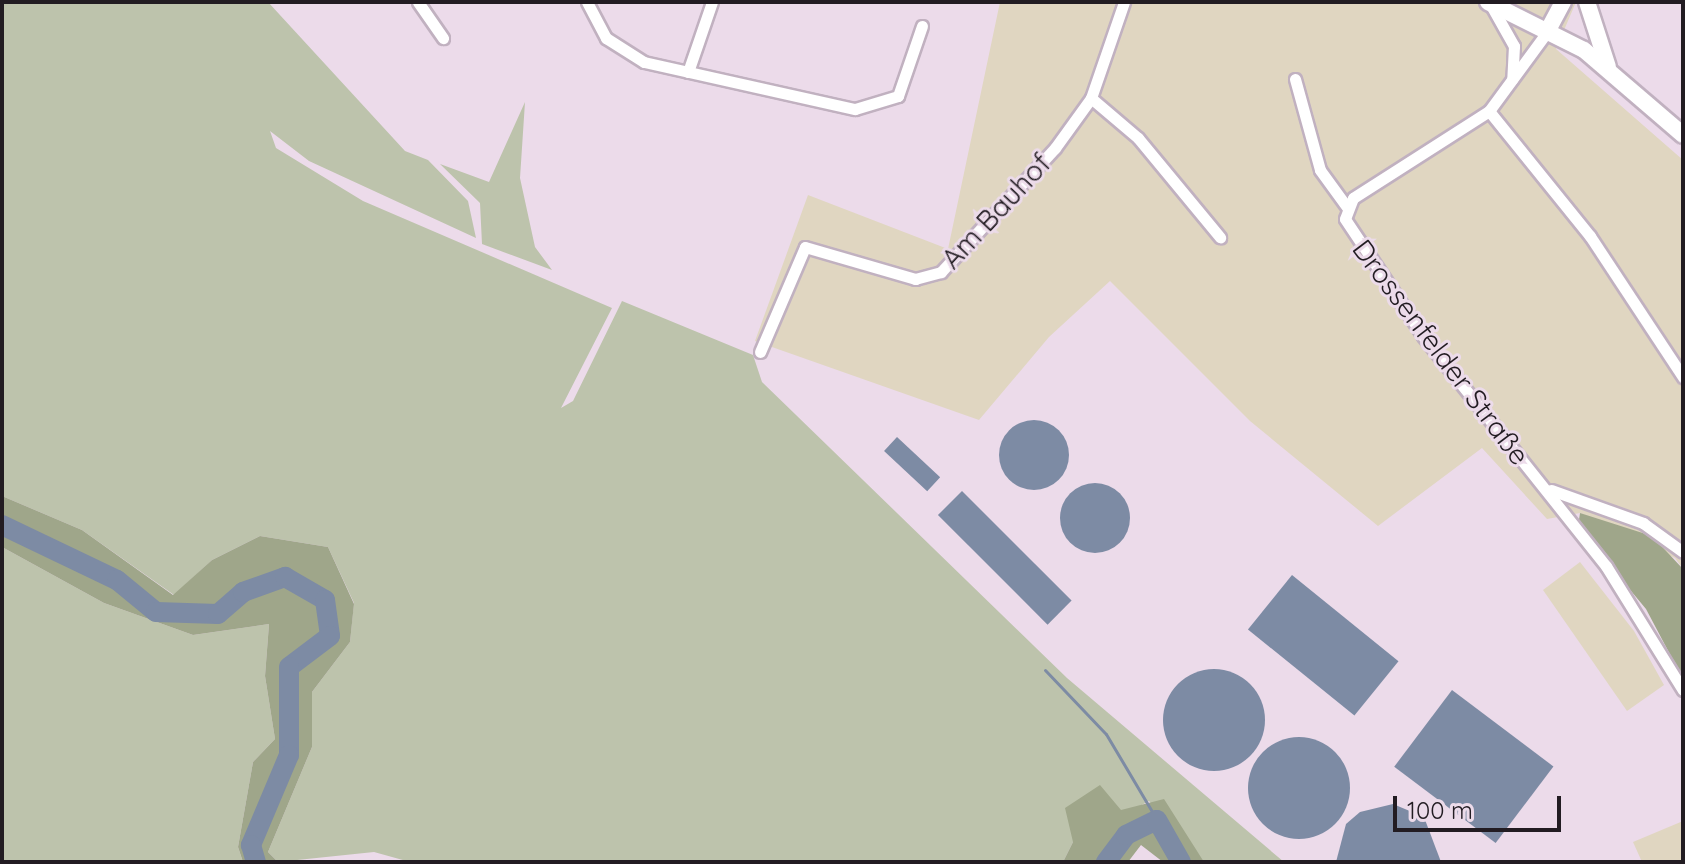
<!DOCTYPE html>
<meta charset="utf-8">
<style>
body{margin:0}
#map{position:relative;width:1685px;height:864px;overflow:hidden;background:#ecdbea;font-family:Quicksand,sans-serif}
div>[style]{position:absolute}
.commercial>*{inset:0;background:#e0d6c1}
.green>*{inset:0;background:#bdc3ac}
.forest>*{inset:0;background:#9fa68a}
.water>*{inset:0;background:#7d8ba4;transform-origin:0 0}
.round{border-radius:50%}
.stream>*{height:3px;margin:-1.5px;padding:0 1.5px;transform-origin:1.5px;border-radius:1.5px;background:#7d8ba4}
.river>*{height:20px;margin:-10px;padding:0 10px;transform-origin:10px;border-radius:10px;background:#7d8ba4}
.roads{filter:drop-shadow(2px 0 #c1b1c0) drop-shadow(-2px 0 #c1b1c0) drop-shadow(0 2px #c1b1c0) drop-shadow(0 -2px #c1b1c0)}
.street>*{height:11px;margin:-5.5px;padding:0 5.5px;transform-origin:5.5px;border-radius:5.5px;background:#fff}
.secondary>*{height:16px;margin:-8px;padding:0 8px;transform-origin:8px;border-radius:8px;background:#fff}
.primary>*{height:16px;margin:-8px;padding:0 8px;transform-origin:8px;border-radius:8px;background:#fff}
span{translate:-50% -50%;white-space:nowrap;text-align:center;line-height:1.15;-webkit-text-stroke:6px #ecdbea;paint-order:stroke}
.street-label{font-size:28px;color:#221c22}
.frame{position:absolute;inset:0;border:4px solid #221c22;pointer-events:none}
.scale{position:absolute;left:1393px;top:796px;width:168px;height:36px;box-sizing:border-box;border:4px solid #221c22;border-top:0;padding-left:10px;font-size:24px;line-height:28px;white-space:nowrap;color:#221c22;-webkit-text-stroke:6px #ecdbea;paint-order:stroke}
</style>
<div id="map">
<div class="commercial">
<i style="clip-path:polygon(1000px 2px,1576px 2px,1556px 49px,1683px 160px,1683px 569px,1675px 558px,1580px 513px,1547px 519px,1482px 448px,1378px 526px,1250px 421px,1110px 281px,1049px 337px,979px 420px,755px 341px,808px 195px,948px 249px)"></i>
<i style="clip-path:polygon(1580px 562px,1634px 631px,1664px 685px,1627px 711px,1543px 590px)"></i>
<i style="clip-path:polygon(1683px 821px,1683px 862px,1642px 862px,1633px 842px)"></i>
</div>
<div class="green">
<i style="clip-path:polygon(2px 2px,268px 2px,405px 151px,428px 160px,468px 201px,476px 238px,309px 161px,270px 131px,276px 148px,363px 201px,612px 308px,561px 408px,573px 401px,622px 301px,753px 355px,762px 382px,1067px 678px,1284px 862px,1204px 862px,1149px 801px,1073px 842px,1063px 862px,410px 862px,374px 852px,278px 862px,268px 852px,312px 747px,312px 692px,350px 642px,354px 603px,328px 547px,260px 536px,212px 560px,174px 595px,82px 530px,2px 496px)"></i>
<i style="clip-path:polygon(525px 102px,520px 178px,535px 247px,552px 270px,482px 244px,480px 203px,440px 164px,489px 182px)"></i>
<i style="clip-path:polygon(2px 547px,104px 603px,193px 635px,269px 624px,265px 676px,275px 739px,253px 762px,238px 847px,243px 862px,2px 862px)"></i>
</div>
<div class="forest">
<i style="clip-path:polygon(2px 496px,82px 530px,173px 595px,212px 560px,260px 536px,328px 547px,354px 604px,350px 642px,312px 692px,312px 747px,268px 852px,278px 862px,243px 862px,238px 847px,253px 762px,275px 739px,265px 676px,269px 624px,193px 635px,104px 603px,2px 547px)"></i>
<i style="clip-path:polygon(1580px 513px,1652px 536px,1683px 569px,1683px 679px,1646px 609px,1578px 527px)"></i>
<i style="clip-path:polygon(1100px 785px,1121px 810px,1164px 799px,1204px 862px,1163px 862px,1141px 845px,1128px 862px,1063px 862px,1073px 842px,1065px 808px)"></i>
</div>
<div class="water">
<i class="round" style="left:999px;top:420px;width:70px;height:70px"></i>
<i style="left:897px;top:437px;width:59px;height:19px;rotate:43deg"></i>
<i class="round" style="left:1060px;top:483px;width:70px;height:70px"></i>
<i style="left:962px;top:491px;width:155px;height:34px;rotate:45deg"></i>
<i style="left:1292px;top:575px;width:137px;height:70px;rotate:39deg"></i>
<i class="round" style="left:1163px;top:669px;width:102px;height:102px"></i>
<i style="left:1452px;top:690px;width:127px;height:96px;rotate:37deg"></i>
<i class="round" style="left:1248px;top:737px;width:102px;height:102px"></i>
<i style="clip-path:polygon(1393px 804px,1424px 817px,1441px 862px,1336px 862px,1346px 824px,1360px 812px)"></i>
</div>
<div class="stream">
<i style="left:1045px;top:670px;width:88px;rotate:46.4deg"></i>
<i style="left:1106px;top:734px;width:100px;rotate:59.3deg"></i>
</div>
<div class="river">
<i style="left:2px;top:525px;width:127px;rotate:25.6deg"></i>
<i style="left:117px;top:580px;width:50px;rotate:39.4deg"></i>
<i style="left:156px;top:612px;width:62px;rotate:1.8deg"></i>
<i style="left:218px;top:614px;width:33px;rotate:-41deg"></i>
<i style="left:243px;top:592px;width:45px;rotate:-19.7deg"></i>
<i style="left:285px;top:577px;width:46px;rotate:29.9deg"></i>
<i style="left:325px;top:600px;width:36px;rotate:82deg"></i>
<i style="left:330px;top:636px;width:51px;rotate:142.9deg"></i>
<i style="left:289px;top:667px;width:88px;rotate:90deg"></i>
<i style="left:289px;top:755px;width:98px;rotate:112.9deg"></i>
<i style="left:251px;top:845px;width:18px;rotate:74deg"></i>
<i style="left:1106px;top:862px;width:34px;rotate:-53deg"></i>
<i style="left:1126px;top:835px;width:34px;rotate:-26deg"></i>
<i style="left:1157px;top:820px;width:48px;rotate:60.3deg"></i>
</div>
<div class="roads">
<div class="street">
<i style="left:418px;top:2px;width:44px;rotate:55.2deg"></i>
<i style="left:587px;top:2px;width:41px;rotate:62.2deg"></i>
<i style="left:606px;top:38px;width:45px;rotate:32.3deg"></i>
<i style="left:644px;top:62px;width:216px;rotate:12.6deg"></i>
<i style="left:855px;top:109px;width:45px;rotate:-16.8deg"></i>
<i style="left:898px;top:96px;width:74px;rotate:-71.1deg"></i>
<i style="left:1492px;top:7px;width:45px;rotate:60.6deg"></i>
<i style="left:1514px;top:46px;width:33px;rotate:93deg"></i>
<i style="left:1547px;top:32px;width:98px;rotate:126.3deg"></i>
<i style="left:1489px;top:111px;width:161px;rotate:147.4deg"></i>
<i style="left:1353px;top:198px;width:22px;rotate:111deg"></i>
<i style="left:1345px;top:219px;width:141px;rotate:56.3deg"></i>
<i style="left:1423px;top:336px;width:294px;rotate:51.5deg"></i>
<i style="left:1606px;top:566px;width:146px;rotate:58.2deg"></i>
<i style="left:688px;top:72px;width:74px;rotate:-71.1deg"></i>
<i style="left:1295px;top:79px;width:94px;rotate:74.6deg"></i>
<i style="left:1320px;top:170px;width:46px;rotate:53.9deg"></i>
<i style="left:1091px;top:98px;width:62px;rotate:40.4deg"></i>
<i style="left:1138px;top:138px;width:129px;rotate:50.4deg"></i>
<i style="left:1489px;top:111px;width:161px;rotate:51.1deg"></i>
<i style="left:1590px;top:236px;width:169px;rotate:56.6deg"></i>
<i style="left:760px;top:352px;width:114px;rotate:-66.8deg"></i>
<i style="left:805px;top:247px;width:115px;rotate:16.2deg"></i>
<i style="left:915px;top:279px;width:27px;rotate:-15deg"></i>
<i style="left:941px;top:272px;width:168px;rotate:-47.4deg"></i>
<i style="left:1055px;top:148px;width:62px;rotate:-54.2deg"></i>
<i style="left:1091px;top:98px;width:102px;rotate:-71deg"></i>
<i style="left:1551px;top:490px;width:98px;rotate:19.7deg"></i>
<i style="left:1643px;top:523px;width:49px;rotate:35.9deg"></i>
</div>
<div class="secondary">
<i style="left:1587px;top:2px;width:68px;rotate:72.1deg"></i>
<i style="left:1547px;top:32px;width:34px;rotate:-62deg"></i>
</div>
<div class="primary">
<i style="left:1488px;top:2px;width:107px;rotate:26.6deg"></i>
<i style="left:1584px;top:50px;width:130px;rotate:40.6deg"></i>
</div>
</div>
<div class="street-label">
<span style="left:996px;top:211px;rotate:-47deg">Am Bauhof</span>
<span style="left:1441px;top:352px;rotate:53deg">Drossenfelder Straße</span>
</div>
<div class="frame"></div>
<div class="scale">100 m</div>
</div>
